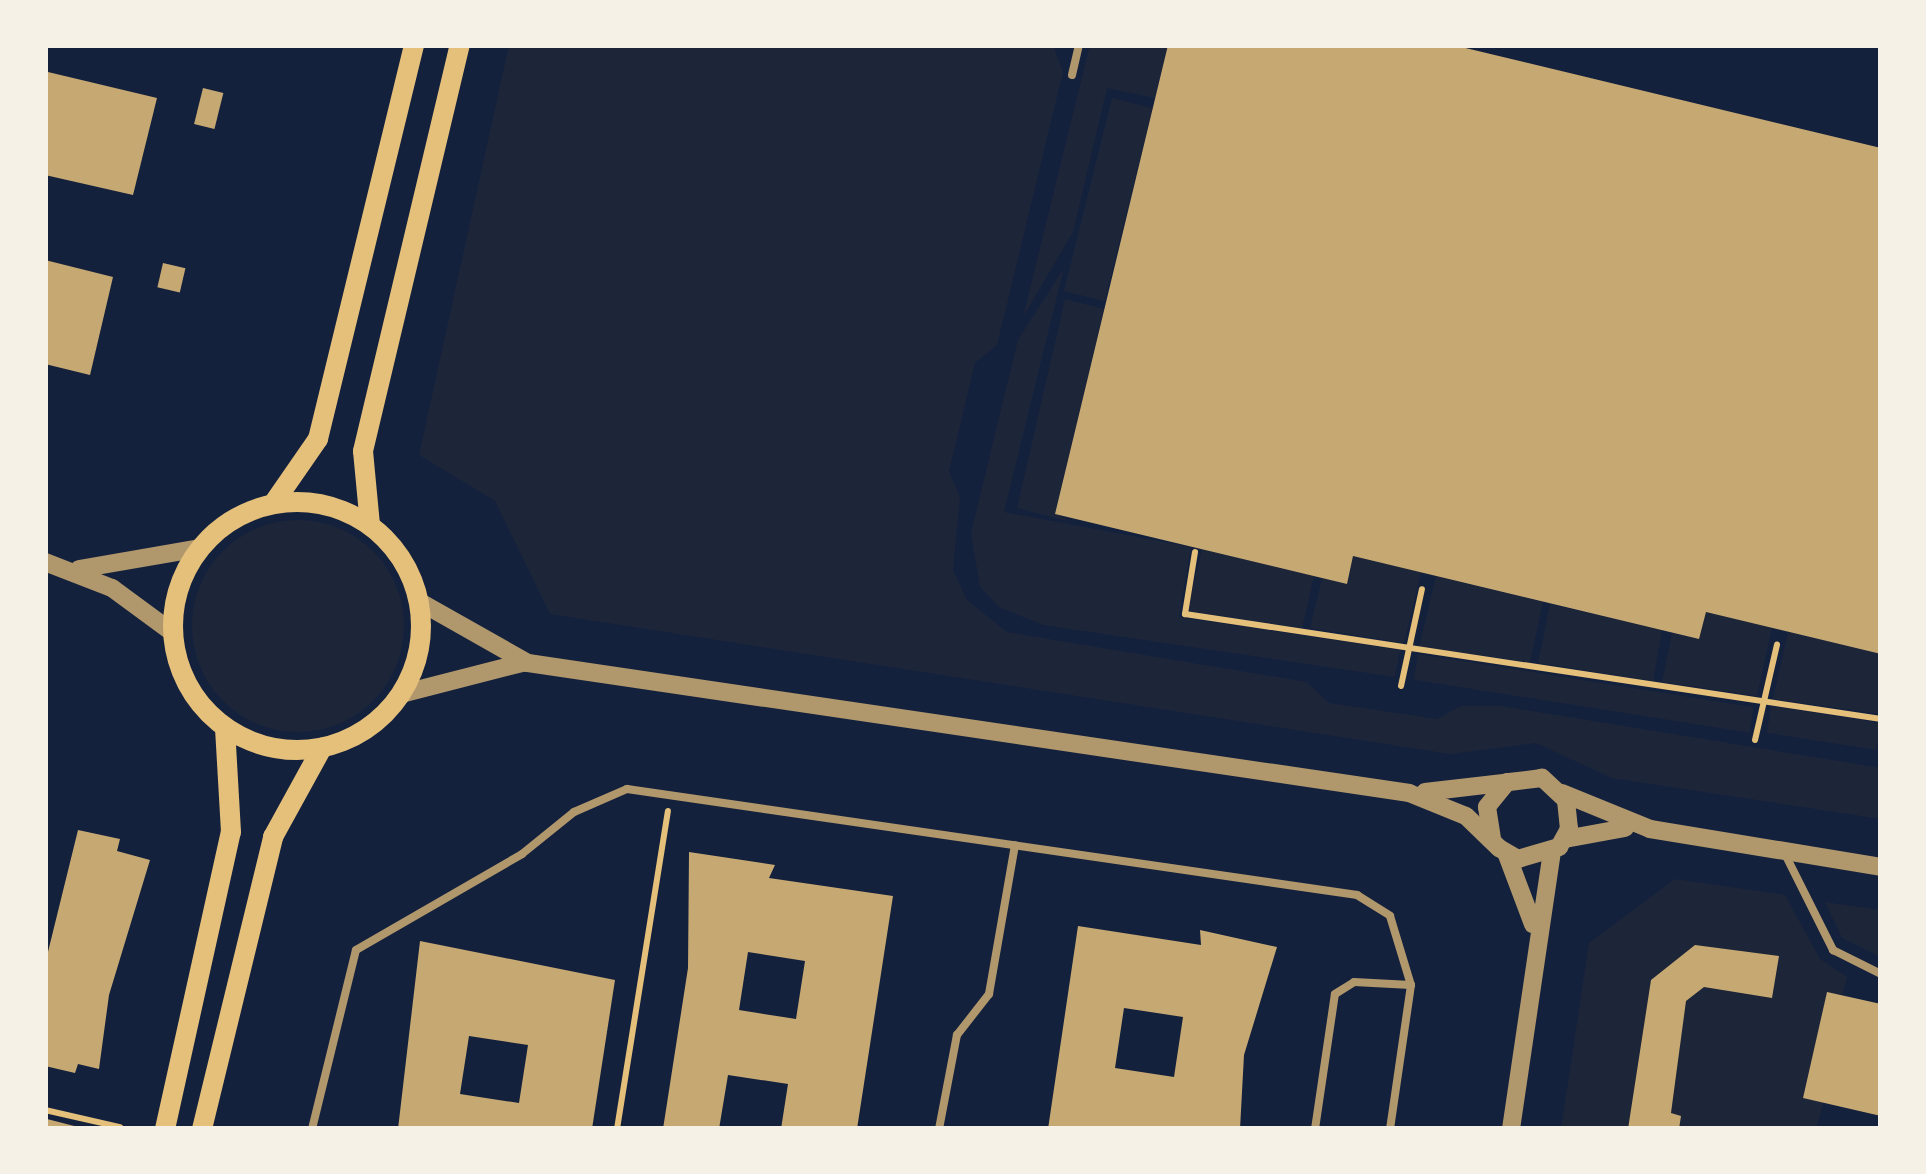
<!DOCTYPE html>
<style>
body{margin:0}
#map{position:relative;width:1926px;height:1174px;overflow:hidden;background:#14213d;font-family:Figtree,sans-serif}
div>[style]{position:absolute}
.green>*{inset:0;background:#1d2539;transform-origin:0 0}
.round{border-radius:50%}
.building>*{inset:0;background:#c6a872;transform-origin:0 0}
.path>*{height:6px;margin:-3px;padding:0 3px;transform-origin:3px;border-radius:3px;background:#e5c07b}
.service>*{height:8px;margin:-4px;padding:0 4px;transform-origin:4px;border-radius:4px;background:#b1986c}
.tertiary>*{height:18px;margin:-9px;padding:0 9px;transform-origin:9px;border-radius:9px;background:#b1986c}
.secondary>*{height:20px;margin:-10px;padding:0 10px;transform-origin:10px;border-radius:10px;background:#e5c07b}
.secondary>.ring{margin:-10px;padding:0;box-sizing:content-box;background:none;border:20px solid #e5c07b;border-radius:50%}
span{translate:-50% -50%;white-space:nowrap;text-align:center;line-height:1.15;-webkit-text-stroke:8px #f6f1e7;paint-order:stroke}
.frame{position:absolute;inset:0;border:48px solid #f6f1e7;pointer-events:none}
</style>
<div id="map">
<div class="green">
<i style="clip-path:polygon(509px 45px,1053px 45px,1063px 72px,997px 345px,975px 363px,949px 471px,960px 497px,953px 570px,967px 600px,1007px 632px,1307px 682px,1329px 703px,1437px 719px,1461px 706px,1501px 706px,1881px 768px,1881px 819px,1612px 778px,1536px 743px,1450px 754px,550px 614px,495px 501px,419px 455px)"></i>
<i style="clip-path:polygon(1090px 45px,1168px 45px,1155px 98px,1107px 88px,1073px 232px,1023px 317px)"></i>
<i style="left:1112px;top:98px;width:42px;height:199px;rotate:14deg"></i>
<i style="clip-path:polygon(1064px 268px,1004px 512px,1191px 547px,1179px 617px,1400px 650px,1395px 677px,1043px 625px,999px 607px,980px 587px,971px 533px,1018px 340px)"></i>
<i style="clip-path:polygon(1065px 299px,1104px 309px,1055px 513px,1071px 522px,1017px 508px)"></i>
<i class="round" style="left:192px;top:520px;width:212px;height:212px"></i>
<i style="clip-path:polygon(1202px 549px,1314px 576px,1302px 628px,1187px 611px)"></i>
<i style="clip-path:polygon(1353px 556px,1421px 572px,1404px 643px,1310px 628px,1322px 578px,1347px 584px)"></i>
<i style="clip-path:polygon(1436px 576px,1543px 602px,1530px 662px,1419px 647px)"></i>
<i style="clip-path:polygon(1550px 604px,1662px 630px,1653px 681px,1538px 663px)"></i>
<i style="clip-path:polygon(1706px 612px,1772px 628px,1757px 696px,1662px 682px,1672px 633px,1699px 639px)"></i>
<i style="clip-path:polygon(1788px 632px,1881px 654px,1881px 714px,1773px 699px)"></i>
<i style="left:1418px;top:654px;width:340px;height:26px;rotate:9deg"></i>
<i style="left:1771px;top:706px;width:111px;height:27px;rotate:9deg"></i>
<i style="clip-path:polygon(1675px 879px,1785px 895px,1820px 959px,1847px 977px,1842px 995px,1827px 993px,1803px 1097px,1823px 1103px,1816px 1129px,1561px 1129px,1589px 943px)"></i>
<i style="clip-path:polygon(1825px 902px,1881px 910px,1881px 957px,1842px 938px)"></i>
</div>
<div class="building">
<i style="clip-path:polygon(1168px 45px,1453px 45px,1881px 148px,1881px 654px,1706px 612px,1699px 639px,1353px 556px,1347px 584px,1055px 514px)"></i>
<i style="clip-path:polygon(48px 72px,157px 98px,133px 195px,45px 175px)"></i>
<i style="left:203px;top:88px;width:21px;height:37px;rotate:14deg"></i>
<i style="clip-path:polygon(45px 260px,113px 277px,90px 375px,45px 364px)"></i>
<i style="left:163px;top:263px;width:23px;height:25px;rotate:13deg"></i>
<i style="clip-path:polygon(78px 830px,120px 839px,117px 851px,150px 860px,109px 995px,99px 1069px,78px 1064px,75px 1073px,45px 1066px,45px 964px)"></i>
<i style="clip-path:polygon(evenodd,689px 852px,775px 865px,769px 878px,893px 896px,857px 1129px,781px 1129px,788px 1084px,728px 1075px,719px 1129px,663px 1129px,688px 968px,689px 852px,748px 952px,805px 961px,796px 1019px,739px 1010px,748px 952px)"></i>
<i style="clip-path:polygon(evenodd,1078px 926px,1201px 945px,1200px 930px,1277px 947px,1244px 1055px,1240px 1129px,1048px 1129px,1078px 926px,1124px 1008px,1183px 1017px,1174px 1077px,1115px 1068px,1124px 1008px)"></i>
<i style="clip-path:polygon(evenodd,420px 941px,615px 980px,592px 1129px,398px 1129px,420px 941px,469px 1036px,528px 1045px,519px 1103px,460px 1094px,469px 1036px)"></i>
<i style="clip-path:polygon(1695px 945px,1779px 956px,1772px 998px,1704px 987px,1686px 1001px,1671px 1113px,1681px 1116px,1679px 1129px,1628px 1129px,1651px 980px)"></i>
<i style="clip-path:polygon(1827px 992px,1881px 1004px,1881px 1116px,1803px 1098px)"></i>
<i style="clip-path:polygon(47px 1119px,82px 1128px,82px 1129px,45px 1129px)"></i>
</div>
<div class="path">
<i style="left:1195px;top:552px;width:63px;rotate:99.2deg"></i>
<i style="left:1185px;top:614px;width:704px;rotate:8.58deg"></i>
<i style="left:1401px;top:686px;width:99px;rotate:-77.8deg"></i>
<i style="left:1755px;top:740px;width:98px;rotate:-77deg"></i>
<i style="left:45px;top:1110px;width:77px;rotate:12.8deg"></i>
<i style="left:617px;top:1129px;width:322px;rotate:-80.9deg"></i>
</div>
<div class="service">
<i style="left:1072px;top:75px;width:31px;rotate:-77deg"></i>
<i style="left:1784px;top:852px;width:110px;rotate:63.4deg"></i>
<i style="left:1833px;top:950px;width:54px;rotate:26.6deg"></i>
<i style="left:312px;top:1129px;width:184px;rotate:-76.2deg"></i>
<i style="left:356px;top:950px;width:192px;rotate:-30deg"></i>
<i style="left:522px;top:854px;width:67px;rotate:-38.9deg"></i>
<i style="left:574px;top:812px;width:58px;rotate:-23.5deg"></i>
<i style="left:627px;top:789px;width:738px;rotate:8.26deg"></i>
<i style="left:1357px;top:895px;width:39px;rotate:32deg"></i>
<i style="left:1390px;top:916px;width:72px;rotate:73.1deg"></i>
<i style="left:1411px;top:985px;width:146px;rotate:98.3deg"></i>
<i style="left:939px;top:1129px;width:96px;rotate:-79.2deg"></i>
<i style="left:957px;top:1035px;width:52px;rotate:-52deg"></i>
<i style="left:989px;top:994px;width:151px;rotate:-80.1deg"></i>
<i style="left:1315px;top:1129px;width:136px;rotate:-81.6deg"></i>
<i style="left:1335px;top:994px;width:22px;rotate:-32deg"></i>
<i style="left:1354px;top:982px;width:57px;rotate:3deg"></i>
</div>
<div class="tertiary">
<i style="left:45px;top:562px;width:72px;rotate:21.2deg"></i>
<i style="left:112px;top:588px;width:76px;rotate:36.4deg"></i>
<i style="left:79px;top:569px;width:124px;rotate:-9.8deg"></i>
<i style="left:420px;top:602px;width:124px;rotate:29.5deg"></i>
<i style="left:528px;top:663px;width:891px;rotate:8.39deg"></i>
<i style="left:1409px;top:793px;width:61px;rotate:22deg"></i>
<i style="left:1466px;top:816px;width:46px;rotate:44.1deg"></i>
<i style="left:1499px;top:848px;width:22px;rotate:30deg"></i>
<i style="left:1518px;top:859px;width:43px;rotate:-16.3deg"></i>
<i style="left:1559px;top:847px;width:21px;rotate:-61deg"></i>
<i style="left:1569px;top:829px;width:29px;rotate:-96deg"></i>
<i style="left:1566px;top:800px;width:33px;rotate:-137deg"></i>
<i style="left:1542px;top:778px;width:35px;rotate:173deg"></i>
<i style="left:1507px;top:782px;width:32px;rotate:129deg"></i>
<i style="left:1487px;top:807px;width:32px;rotate:81deg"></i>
<i style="left:401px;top:694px;width:125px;rotate:-14.4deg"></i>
<i style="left:1425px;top:792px;width:79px;rotate:-6.6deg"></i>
<i style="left:1562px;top:793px;width:95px;rotate:22.2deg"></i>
<i style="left:1650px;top:829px;width:234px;rotate:9.3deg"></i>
<i style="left:1565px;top:839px;width:61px;rotate:-10.4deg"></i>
<i style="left:1507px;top:855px;width:74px;rotate:69.4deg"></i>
<i style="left:1511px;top:1129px;width:280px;rotate:-81.6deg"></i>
</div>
<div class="secondary">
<i class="ring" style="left:173px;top:502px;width:228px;height:228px"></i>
<i style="left:273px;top:504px;width:79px;rotate:-55.3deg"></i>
<i style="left:318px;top:439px;width:406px;rotate:-76.3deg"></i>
<i style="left:370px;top:525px;width:74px;rotate:-95.4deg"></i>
<i style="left:363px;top:451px;width:417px;rotate:-76.6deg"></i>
<i style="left:165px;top:1129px;width:304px;rotate:-77.5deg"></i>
<i style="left:231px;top:832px;width:105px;rotate:-93.3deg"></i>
<i style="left:202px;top:1129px;width:301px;rotate:-76.3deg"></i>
<i style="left:273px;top:837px;width:102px;rotate:-61.2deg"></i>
</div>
<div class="frame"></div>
</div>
